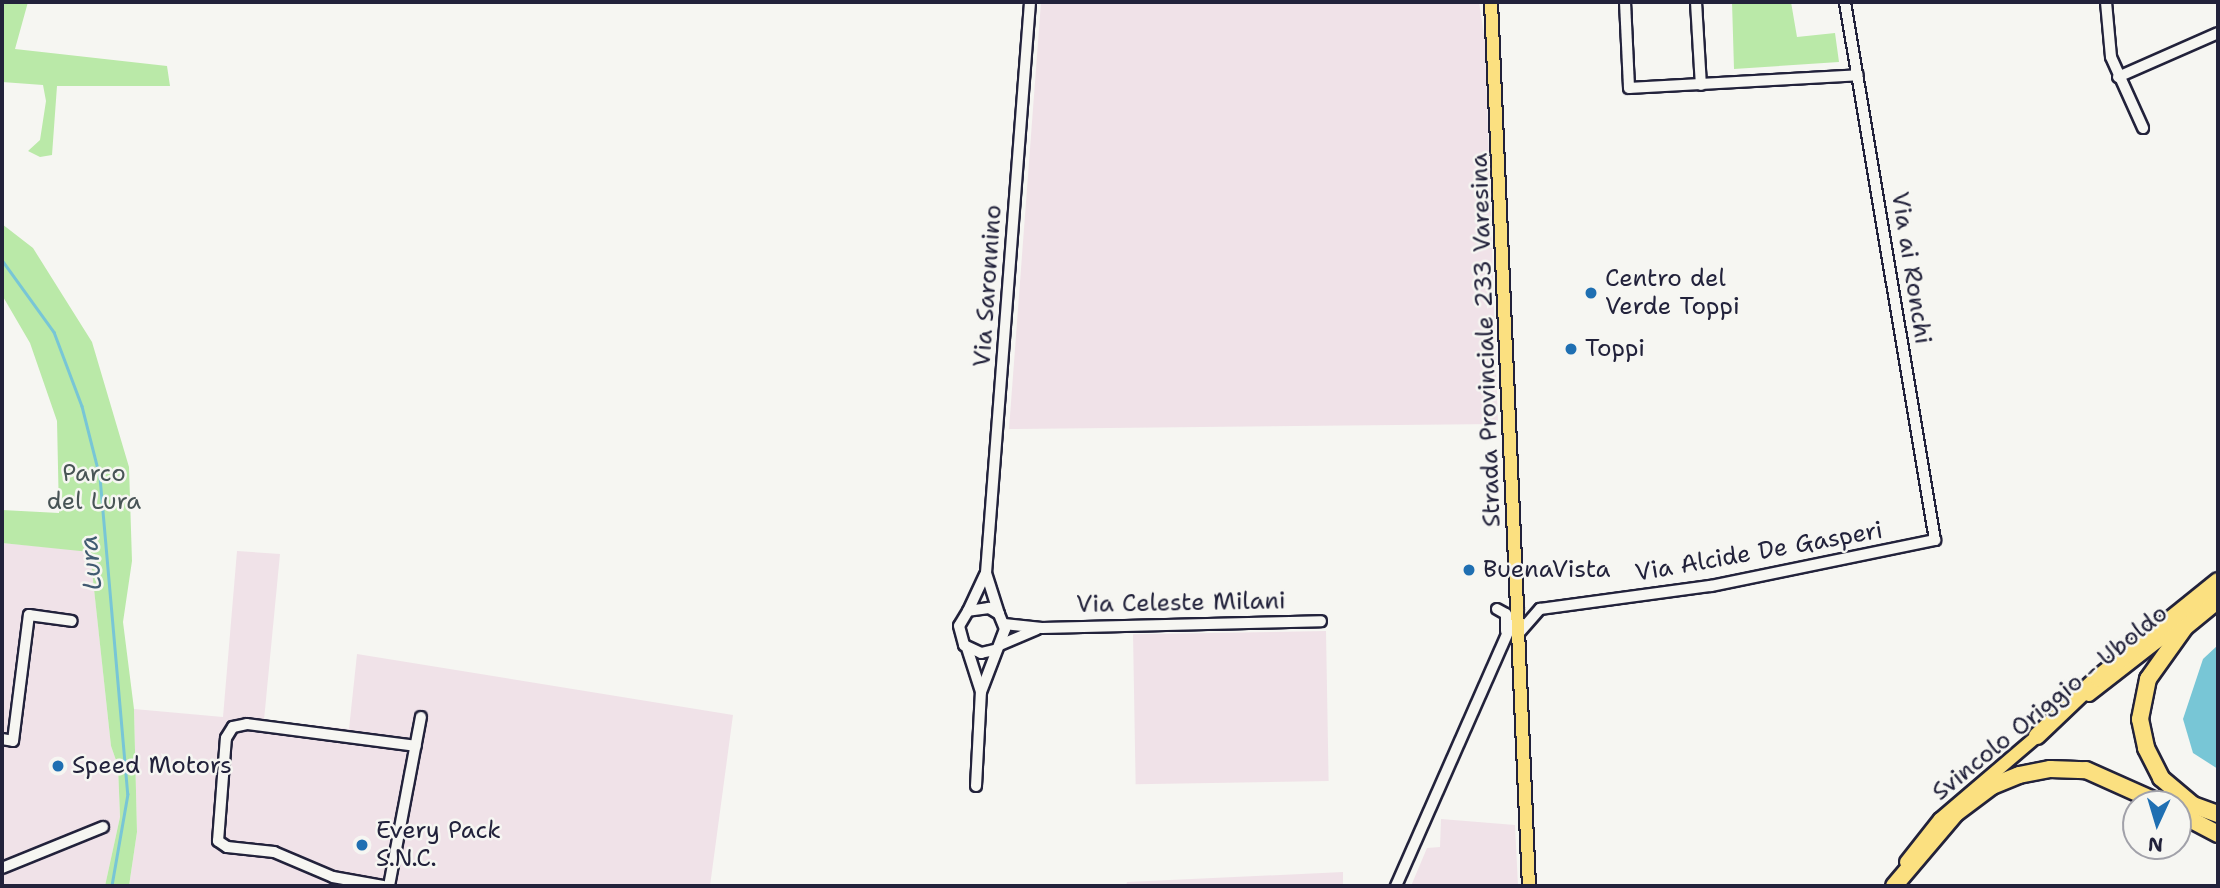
<!DOCTYPE html>
<style>
body{margin:0}
#map{position:relative;width:2220px;height:888px;overflow:hidden;background:#f6f6f2;font-family:"Shantell Sans",sans-serif}
div>[style]{position:absolute}
.built>*{inset:0;background:#f0e2e8;transform-origin:0 0}
.green>*{inset:0;background:#bae9a8}
.water>*{inset:0;background:#78c6d6}
.stream>*{height:2.5px;margin:-1.25px;padding:0 1.25px;transform-origin:1.25px;border-radius:1.25px;background:#78c6d6}
.roads{filter:drop-shadow(2px 0 #22223b) drop-shadow(-2px 0 #22223b) drop-shadow(0 2px #22223b) drop-shadow(0 -2px #22223b)}
.minor>*{height:10px;margin:-5px;padding:0 5px;transform-origin:5px;border-radius:5px;background:#f6f6f2}
.major>*{height:12px;margin:-6px;padding:0 6px;transform-origin:6px;border-radius:6px;background:#fbe080}
.highway>*{height:16px;margin:-8px;padding:0 8px;transform-origin:8px;border-radius:8px;background:#fbe080}
.dots>*{width:19px;height:19px;translate:-50% -50%;box-sizing:border-box;border:4px solid #f6f6f2;border-radius:50%}
span{translate:-50% -50%;white-space:nowrap;text-align:center;line-height:1.15;-webkit-text-stroke:5px #f6f6f2;paint-order:stroke}
.street-label{font-size:24px;color:#22223b}
.poi-label{font-size:24px;color:#22223b}
.left{translate:0 -50%;text-align:left}
.park-label{font-size:24px;color:#485456}
.water-label{font-size:26px;color:#405b71;font-style:italic}
.frame{position:absolute;inset:0;border:4px solid #22223b;pointer-events:none}
.north{position:absolute;left:2122px;top:790px;width:70px;height:70px;box-sizing:border-box;background:#f6f6f2;border:2px solid #a1a1a9;border-radius:50%;rotate:184deg;font-size:19px;font-weight:700;line-height:28px;text-align:center;color:#22223b}
.north::after{content:'';display:block;margin:auto;width:24px;height:32px;background:#1f6fb2;clip-path:polygon(50% 0,100% 100%,50% 72%,0 100%)}
</style>
<div id="map">
<div class="built">
<i style="clip-path:polygon(1041px 2px,1479px 2px,1485px 42px,1498px 424px,1009px 429px)"></i>
<i style="clip-path:polygon(2px 543px,90px 551px,111px 746px,118px 766px,120px 817px,105px 886px,2px 886px)"></i>
<i style="clip-path:polygon(237px 551px,280px 554px,264px 720px,349px 729px,357px 654px,733px 715px,710px 886px,129px 886px,137px 832px,134px 709px,223px 717px)"></i>
<i style="left:1326px;top:631px;width:150px;height:193px;rotate:89deg"></i>
<i style="clip-path:polygon(1441px 819px,1515px 825px,1518px 886px,1411px 886px,1427px 848px,1440px 847px)"></i>
<i style="clip-path:polygon(1343px 872px,1343px 886px,1126px 886px,1127px 882px)"></i>
</div>
<div class="green">
<i style="clip-path:polygon(2px 2px,28px 2px,15px 49px,167px 66px,170px 86px,57px 86px,52px 155px,40px 157px,28px 151px,40px 140px,46px 101px,43px 85px,2px 82px)"></i>
<i style="clip-path:polygon(1732px 2px,1791px 2px,1797px 37px,1835px 33px,1839px 62px,1734px 69px)"></i>
<i style="clip-path:polygon(2px 224px,33px 248px,92px 342px,129px 467px,132px 561px,123px 622px,134px 709px,137px 832px,129px 886px,105px 886px,120px 817px,118px 766px,111px 746px,90px 552px,2px 543px,2px 510px,59px 513px,57px 421px,30px 343px,2px 295px)"></i>
</div>
<div class="water">
<i style="clip-path:polygon(2218px 645px,2218px 769px,2193px 753px,2183px 719px,2203px 659px)"></i>
</div>
<div class="stream">
<i style="left:2px;top:260px;width:89px;rotate:54.2deg"></i>
<i style="left:54px;top:332px;width:79px;rotate:69.3deg"></i>
<i style="left:82px;top:406px;width:73px;rotate:75.8deg"></i>
<i style="left:100px;top:477px;width:318px;rotate:85deg"></i>
<i style="left:128px;top:794px;width:93px;rotate:99.9deg"></i>
</div>
<div class="roads">
<div class="minor">
<i style="left:1625px;top:2px;width:86px;rotate:87.3deg"></i>
<i style="left:1629px;top:88px;width:229px;rotate:-3.2deg"></i>
<i style="left:1696px;top:2px;width:83px;rotate:86.6deg"></i>
<i style="left:2106px;top:2px;width:55px;rotate:84.8deg"></i>
<i style="left:2111px;top:57px;width:78px;rotate:65.7deg"></i>
<i style="left:2118px;top:77px;width:109px;rotate:-23.7deg"></i>
<i style="left:1497px;top:609px;width:10px;rotate:29deg"></i>
<i style="left:1506px;top:614px;width:17px;rotate:90deg"></i>
<i style="left:968px;top:611px;width:40px;rotate:-65deg"></i>
<i style="left:999px;top:614px;width:43px;rotate:-107.6deg"></i>
<i style="left:986px;top:573px;width:573px;rotate:-85.59deg"></i>
<i style="left:1004px;top:624px;width:38px;rotate:6deg"></i>
<i style="left:1042px;top:628px;width:279px;rotate:-1.4deg"></i>
<i style="left:1519px;top:633px;width:32px;rotate:-49deg"></i>
<i style="left:1540px;top:609px;width:173px;rotate:-7.7deg"></i>
<i style="left:1711px;top:586px;width:229px;rotate:-11.6deg"></i>
<i style="left:1935px;top:540px;width:545px;rotate:-99.5deg"></i>
<i style="left:1000px;top:645px;width:39px;rotate:-23deg"></i>
<i style="left:967px;top:648px;width:46px;rotate:72.3deg"></i>
<i style="left:2px;top:739px;width:11px;rotate:10deg"></i>
<i style="left:13px;top:741px;width:127px;rotate:-82.8deg"></i>
<i style="left:29px;top:615px;width:43px;rotate:7.9deg"></i>
<i style="left:976px;top:786px;width:94px;rotate:-87deg"></i>
<i style="left:981px;top:692px;width:67px;rotate:-69.1deg"></i>
<i style="left:1005px;top:629px;width:16px;rotate:-112deg"></i>
<i style="left:999px;top:614px;width:12px;rotate:-149deg"></i>
<i style="left:989px;top:608px;width:21px;rotate:172deg"></i>
<i style="left:968px;top:611px;width:17px;rotate:121deg"></i>
<i style="left:959px;top:626px;width:20px;rotate:75deg"></i>
<i style="left:964px;top:645px;width:19px;rotate:25deg"></i>
<i style="left:981px;top:653px;width:13px;rotate:-13deg"></i>
<i style="left:2px;top:868px;width:109px;rotate:-22.1deg"></i>
<i style="left:383px;top:886px;width:51px;rotate:-169.8deg"></i>
<i style="left:333px;top:877px;width:64px;rotate:-157deg"></i>
<i style="left:274px;top:852px;width:47px;rotate:-173.9deg"></i>
<i style="left:227px;top:847px;width:11px;rotate:-146deg"></i>
<i style="left:218px;top:841px;width:103px;rotate:-85.6deg"></i>
<i style="left:226px;top:738px;width:13px;rotate:-58deg"></i>
<i style="left:233px;top:727px;width:14px;rotate:-12deg"></i>
<i style="left:247px;top:724px;width:170px;rotate:7.4deg"></i>
<i style="left:389px;top:886px;width:172px;rotate:-79.3deg"></i>
<i style="left:1396px;top:886px;width:302px;rotate:-66.2deg"></i>
</div>
<div class="major">
<i style="left:1491px;top:2px;width:885px;rotate:87.54deg"></i>
<i style="left:2089px;top:695px;width:125px;rotate:-37.9deg"></i>
<i style="left:1906px;top:862px;width:55px;rotate:-51.7deg"></i>
<i style="left:1940px;top:819px;width:134px;rotate:-40.5deg"></i>
</div>
<div class="highway">
<i style="left:2218px;top:600px;width:43px;rotate:140.7deg"></i>
<i style="left:2185px;top:627px;width:64px;rotate:125.4deg"></i>
<i style="left:2148px;top:679px;width:41px;rotate:101.3deg"></i>
<i style="left:2140px;top:719px;width:30px;rotate:78deg"></i>
<i style="left:2146px;top:748px;width:34px;rotate:63deg"></i>
<i style="left:2161px;top:778px;width:42px;rotate:40.2deg"></i>
<i style="left:2193px;top:805px;width:27px;rotate:20deg"></i>
<i style="left:2037px;top:736px;width:84px;rotate:-43.6deg"></i>
<i style="left:2098px;top:678px;width:154px;rotate:-38.9deg"></i>
<i style="left:2178px;top:813px;width:45px;rotate:27.7deg"></i>
<i style="left:1894px;top:886px;width:96px;rotate:-49.7deg"></i>
<i style="left:1956px;top:813px;width:45px;rotate:-36.9deg"></i>
<i style="left:1992px;top:786px;width:29px;rotate:-22deg"></i>
<i style="left:2019px;top:775px;width:32px;rotate:-11deg"></i>
<i style="left:2050px;top:769px;width:36px;rotate:2deg"></i>
<i style="left:2086px;top:770px;width:83px;rotate:24.1deg"></i>
</div>
</div>
<div class="dots">
<i style="left:1591px;top:293px;background:#1f6fb2"></i>
<i style="left:1571px;top:349px;background:#1f6fb2"></i>
<i style="left:1469px;top:570px;background:#1f6fb2"></i>
<i style="left:58px;top:766px;background:#1f6fb2"></i>
<i style="left:362px;top:845px;background:#1f6fb2"></i>
</div>
<div class="street-label">
<span style="left:1911px;top:268px;rotate:81deg">Via ai Ronchi</span>
<span style="left:988px;top:286px;rotate:-86deg">Via Saronnino</span>
<span style="left:1486px;top:340px;rotate:-92deg">Strada Provinciale 233 Varesina</span>
<span style="left:1759px;top:552px;rotate:-10deg">Via Alcide De Gasperi</span>
<span style="left:1181px;top:603px;rotate:-1deg">Via Celeste Milani</span>
<span style="left:2050px;top:703px;rotate:-39deg">Svincolo Origgio - Uboldo</span>
</div>
<div class="poi-label">
<span class="left" style="left:1605px;top:293px">Centro del<br>Verde Toppi</span>
<span class="left" style="left:1585px;top:349px">Toppi</span>
<span class="left" style="left:1483px;top:570px">BuenaVista</span>
<span class="left" style="left:72px;top:766px">Speed Motors</span>
<span class="left" style="left:376px;top:845px">Every Pack<br>S.N.C.</span>
</div>
<div class="park-label">
<span style="left:94px;top:488px">Parco<br>del Lura</span>
</div>
<div class="water-label">
<span style="left:90px;top:563px;rotate:-95deg">Lura</span>
</div>
<div class="frame"></div>
<div class="north">N</div>
</div>
